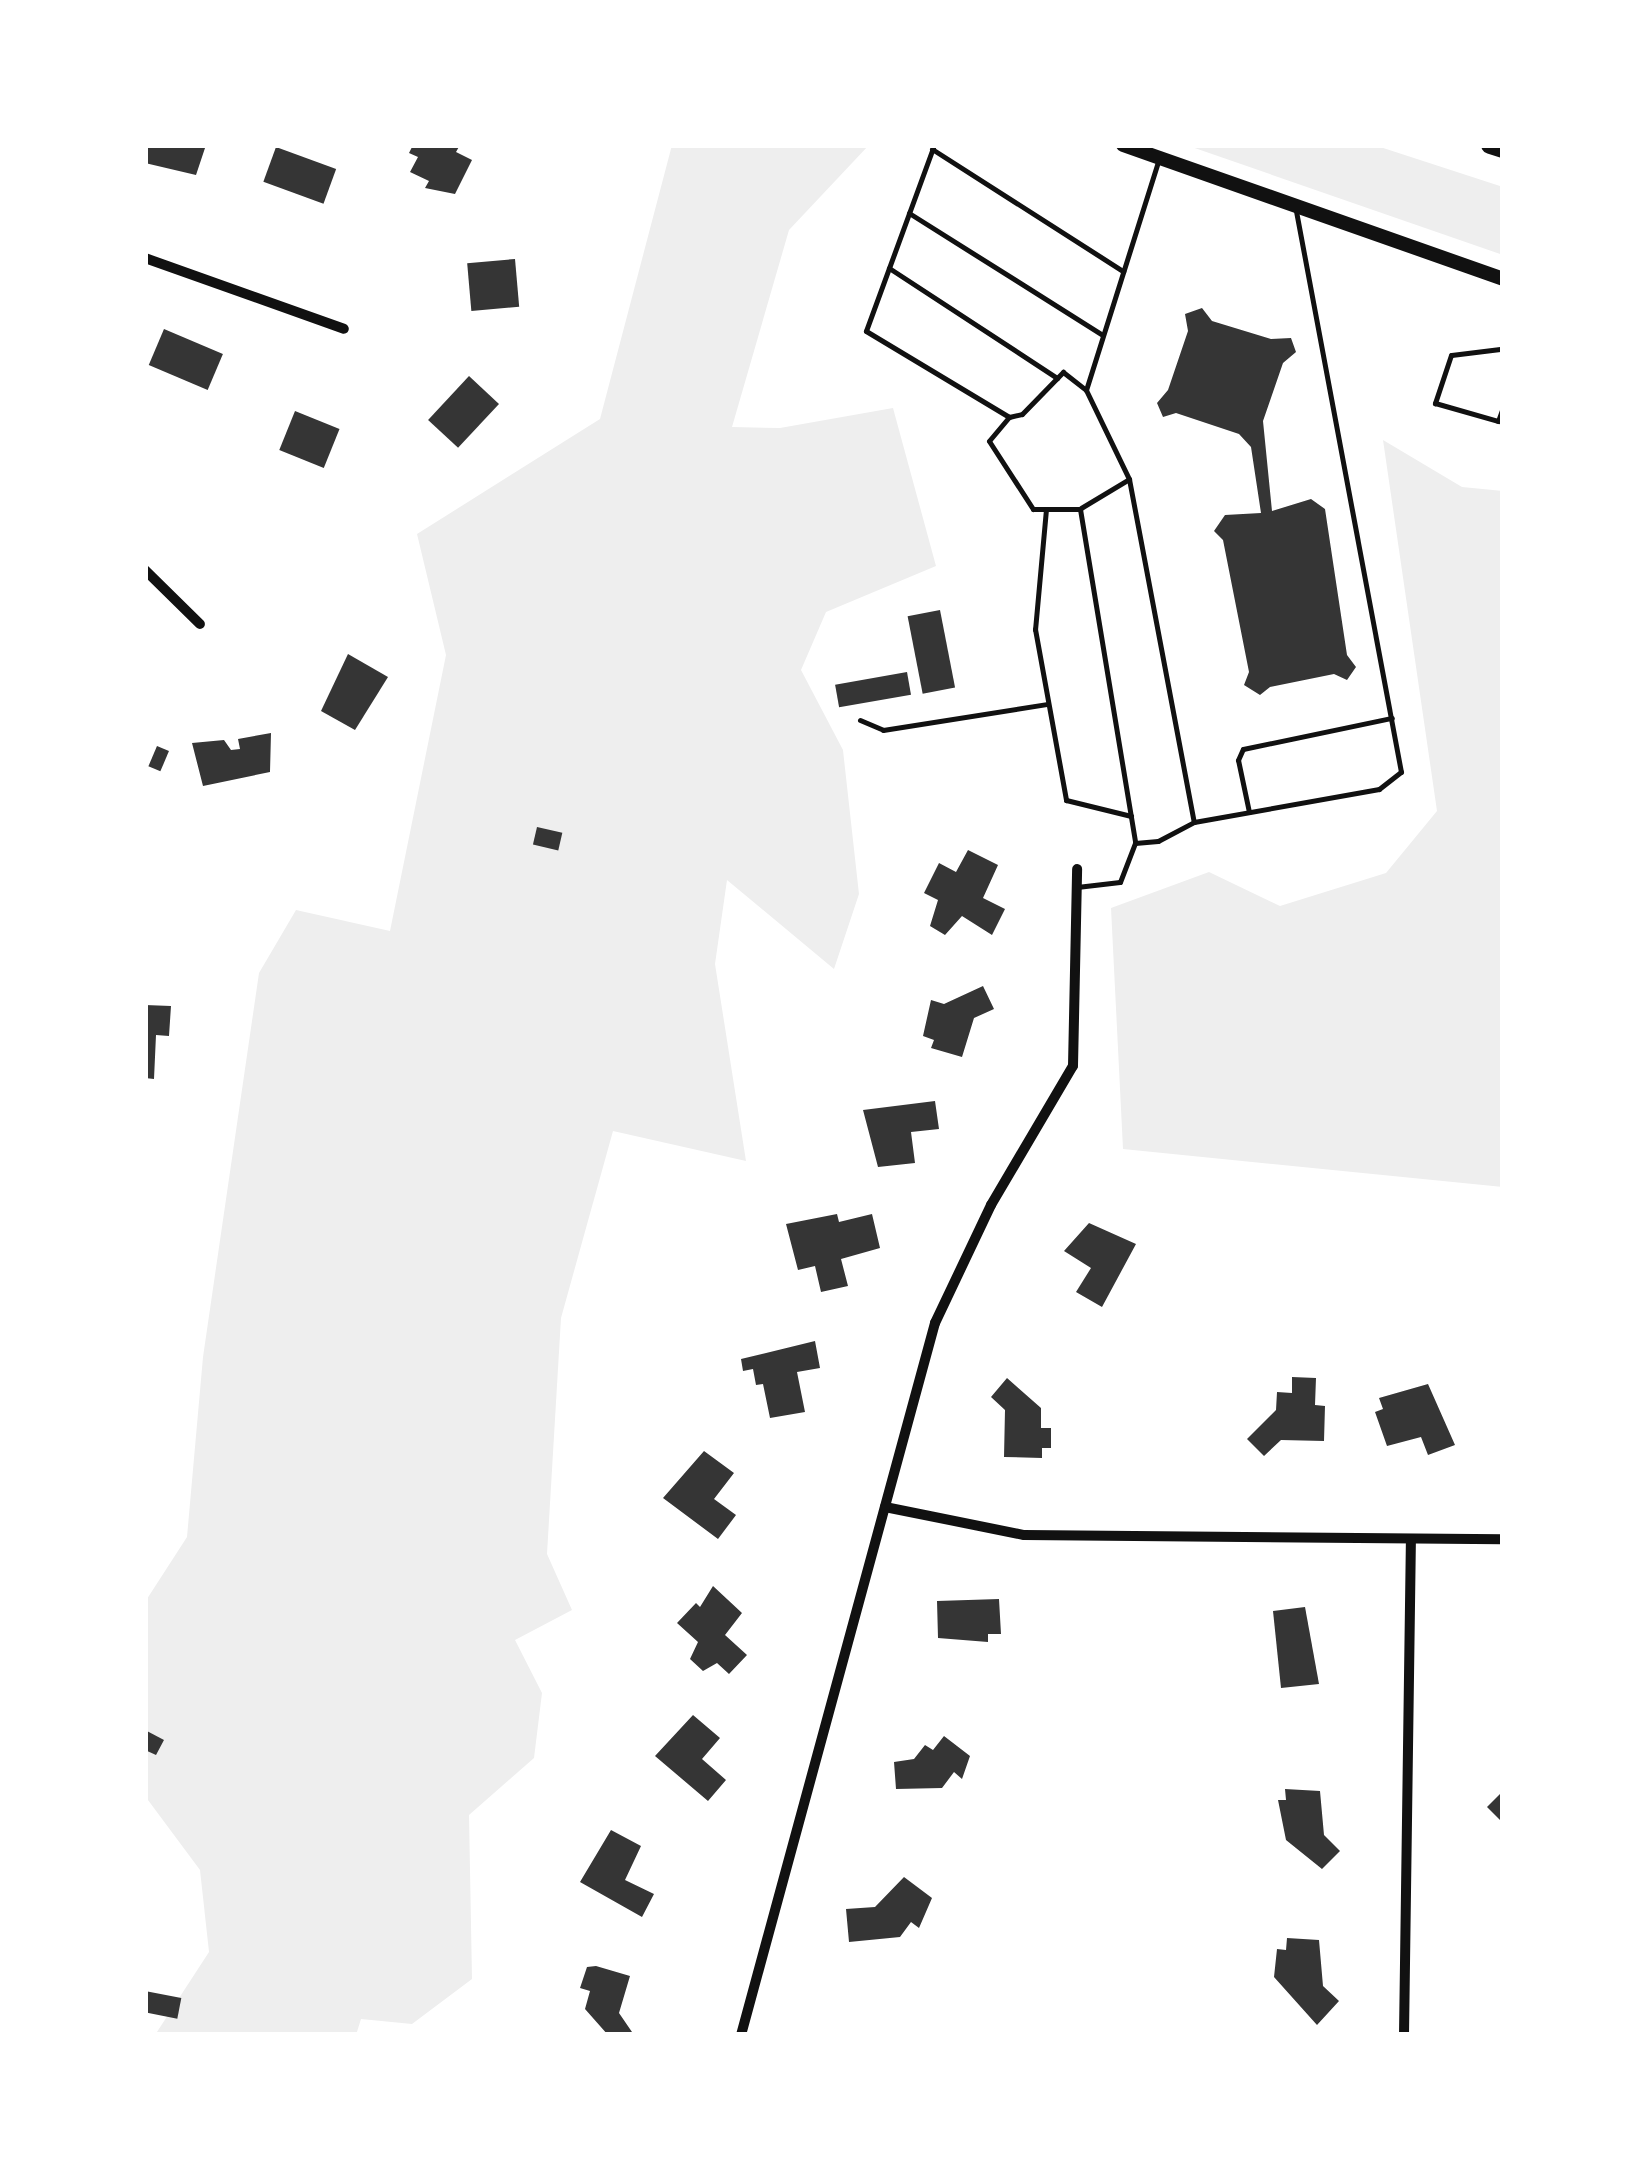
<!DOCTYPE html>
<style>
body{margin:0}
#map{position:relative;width:1648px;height:2180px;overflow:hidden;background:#fff;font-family:Raleway,sans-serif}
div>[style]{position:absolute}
.green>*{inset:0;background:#eee}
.building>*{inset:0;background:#353535;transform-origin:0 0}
.service>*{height:5px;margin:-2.5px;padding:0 2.5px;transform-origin:2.5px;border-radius:2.5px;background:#111}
.minor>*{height:10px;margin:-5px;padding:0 5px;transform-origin:5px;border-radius:5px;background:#111}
.secondary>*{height:14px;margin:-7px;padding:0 7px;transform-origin:7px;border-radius:7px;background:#111}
.motorway>*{height:18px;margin:-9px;padding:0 9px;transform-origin:9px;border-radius:9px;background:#111}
span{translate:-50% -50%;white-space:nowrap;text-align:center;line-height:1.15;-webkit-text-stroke:10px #fff;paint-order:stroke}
.frame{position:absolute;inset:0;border:148px solid #fff;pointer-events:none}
</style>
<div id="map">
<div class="green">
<i style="clip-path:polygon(672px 145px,869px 145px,789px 230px,732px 427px,780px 428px,893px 408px,936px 566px,826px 612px,801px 670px,843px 750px,859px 894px,834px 969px,727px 880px,715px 964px,746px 1161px,613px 1131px,561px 1318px,547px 1554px,572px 1610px,515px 1640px,542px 1693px,534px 1758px,469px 1815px,472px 1979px,412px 2024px,361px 2019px,356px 2035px,155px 2035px,209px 1952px,200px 1870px,145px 1796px,145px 1602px,187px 1537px,203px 1357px,259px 973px,296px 910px,390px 931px,446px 655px,417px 534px,600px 419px)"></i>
<i style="clip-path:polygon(1186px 145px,1374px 145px,1503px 187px,1503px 255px)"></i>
<i style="clip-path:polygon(1383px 440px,1462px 487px,1503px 491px,1503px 1187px,1123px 1149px,1111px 908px,1209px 872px,1280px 906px,1386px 873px,1437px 811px)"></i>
</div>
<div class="building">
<i style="clip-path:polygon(145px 145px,206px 145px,196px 175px,145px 163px)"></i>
<i style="clip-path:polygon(413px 145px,460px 145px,456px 152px,472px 160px,455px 194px,425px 188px,429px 181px,410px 172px,418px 157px,409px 153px)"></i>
<i style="left:276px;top:147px;width:64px;height:37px;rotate:20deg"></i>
<i style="left:515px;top:259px;width:48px;height:48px;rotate:85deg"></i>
<i style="clip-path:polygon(1202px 308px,1212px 321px,1271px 339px,1291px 338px,1296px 352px,1283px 363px,1263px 421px,1272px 511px,1311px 499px,1325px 509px,1347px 655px,1356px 667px,1347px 680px,1334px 674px,1270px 687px,1260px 695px,1244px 685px,1249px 672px,1223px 540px,1214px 531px,1225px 515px,1261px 513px,1251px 447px,1239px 434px,1176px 413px,1163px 417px,1157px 403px,1168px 390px,1188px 331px,1185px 314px)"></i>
<i style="left:164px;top:329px;width:64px;height:39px;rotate:23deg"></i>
<i style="left:469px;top:376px;width:41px;height:60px;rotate:43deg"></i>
<i style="left:295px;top:411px;width:48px;height:42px;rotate:22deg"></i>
<i style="left:940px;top:610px;width:79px;height:33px;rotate:79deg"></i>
<i style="clip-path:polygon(348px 654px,388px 677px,355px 730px,321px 711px)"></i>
<i style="left:907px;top:672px;width:23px;height:73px;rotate:80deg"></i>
<i style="clip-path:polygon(271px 733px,270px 772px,203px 786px,192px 743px,224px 740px,231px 750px,240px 749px,238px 739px)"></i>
<i style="left:157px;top:746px;width:13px;height:22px;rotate:23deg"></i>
<i style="left:537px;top:827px;width:26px;height:18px;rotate:13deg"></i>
<i style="clip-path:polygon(968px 850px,998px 865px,983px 898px,1005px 909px,992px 935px,962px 916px,945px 935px,930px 926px,938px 900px,924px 893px,939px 863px,956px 872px)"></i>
<i style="clip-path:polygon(983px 986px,994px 1009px,974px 1018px,962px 1057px,931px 1048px,934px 1040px,923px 1036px,931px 1000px,944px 1004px)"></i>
<i style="clip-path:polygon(145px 1005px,171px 1006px,169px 1036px,156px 1035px,154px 1079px,145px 1078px)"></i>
<i style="clip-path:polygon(935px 1101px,939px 1129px,911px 1132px,915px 1163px,878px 1167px,863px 1110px)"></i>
<i style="clip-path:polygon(837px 1214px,839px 1222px,872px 1214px,880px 1248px,841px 1259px,848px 1286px,821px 1292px,815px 1266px,798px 1270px,786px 1224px)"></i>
<i style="clip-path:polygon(1089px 1223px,1136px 1244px,1102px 1307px,1076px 1292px,1091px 1268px,1064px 1251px)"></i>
<i style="clip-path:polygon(815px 1341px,820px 1368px,797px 1372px,805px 1412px,770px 1418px,763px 1384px,756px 1385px,753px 1369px,743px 1371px,741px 1359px)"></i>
<i style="clip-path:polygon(1292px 1377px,1316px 1378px,1315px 1405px,1325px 1406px,1324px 1441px,1281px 1440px,1264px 1456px,1247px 1439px,1276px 1410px,1277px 1392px,1292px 1393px)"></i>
<i style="clip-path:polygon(1007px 1378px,1041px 1408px,1041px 1428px,1051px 1428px,1051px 1448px,1042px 1448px,1042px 1458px,1004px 1457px,1005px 1410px,991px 1397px)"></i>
<i style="clip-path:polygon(1428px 1384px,1455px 1445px,1428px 1455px,1421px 1437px,1387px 1446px,1375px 1412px,1383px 1409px,1379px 1398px)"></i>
<i style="clip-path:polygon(704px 1451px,734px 1473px,714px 1499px,736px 1515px,718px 1539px,663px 1498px)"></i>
<i style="clip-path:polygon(713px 1586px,742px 1613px,725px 1635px,747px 1655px,729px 1674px,717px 1663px,703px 1671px,690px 1659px,698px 1642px,677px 1623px,696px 1603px,700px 1607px)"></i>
<i style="clip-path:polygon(999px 1599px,1001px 1634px,988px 1634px,988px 1642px,938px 1638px,937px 1601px)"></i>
<i style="clip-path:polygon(1305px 1607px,1319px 1684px,1281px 1688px,1273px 1611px)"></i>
<i style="clip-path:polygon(693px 1715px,720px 1738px,702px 1759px,726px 1780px,708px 1801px,655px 1756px)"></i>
<i style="clip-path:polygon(145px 1730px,164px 1740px,156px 1755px,145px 1750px)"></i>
<i style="clip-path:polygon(944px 1736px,970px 1756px,962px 1779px,954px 1772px,942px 1788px,896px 1789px,894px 1762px,914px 1759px,925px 1745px,933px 1750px)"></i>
<i style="clip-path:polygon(1285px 1789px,1320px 1791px,1324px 1835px,1340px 1851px,1322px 1869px,1286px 1840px,1278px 1800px,1286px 1800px)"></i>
<i style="clip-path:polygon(1503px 1791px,1503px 1823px,1487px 1807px)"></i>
<i style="clip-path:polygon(611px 1830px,641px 1846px,625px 1880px,654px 1894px,642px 1917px,580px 1882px)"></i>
<i style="clip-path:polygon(904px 1877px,932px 1898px,919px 1928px,911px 1922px,900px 1937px,849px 1942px,846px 1909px,875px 1907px)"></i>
<i style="clip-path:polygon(1287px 1938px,1319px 1940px,1323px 1986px,1339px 2001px,1317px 2025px,1274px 1977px,1277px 1949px,1286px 1950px)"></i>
<i style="clip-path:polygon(596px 1966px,630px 1976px,619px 2013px,632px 2032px,627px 2035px,608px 2035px,585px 2009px,590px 1991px,580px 1988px,587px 1967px)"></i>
<i style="left:145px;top:1991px;width:37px;height:21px;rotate:11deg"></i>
</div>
<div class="service">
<i style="left:934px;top:145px;width:198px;rotate:110.1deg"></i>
<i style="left:866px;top:331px;width:167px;rotate:31deg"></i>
<i style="left:1009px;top:417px;width:13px;rotate:-13deg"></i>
<i style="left:1022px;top:414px;width:59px;rotate:-45.7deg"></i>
<i style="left:1063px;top:372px;width:29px;rotate:38deg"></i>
<i style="left:1086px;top:390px;width:99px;rotate:64.2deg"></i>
<i style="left:1129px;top:479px;width:349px;rotate:79.3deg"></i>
<i style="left:1194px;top:822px;width:188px;rotate:-10.1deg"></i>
<i style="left:1379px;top:789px;width:28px;rotate:-38deg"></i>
<i style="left:1401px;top:772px;width:571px;rotate:-100.6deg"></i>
<i style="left:932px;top:149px;width:227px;rotate:32.6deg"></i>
<i style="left:909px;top:213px;width:229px;rotate:32.2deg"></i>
<i style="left:889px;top:268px;width:201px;rotate:33.2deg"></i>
<i style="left:1503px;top:335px;width:19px;rotate:90deg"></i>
<i style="left:1500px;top:349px;width:49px;rotate:173deg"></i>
<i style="left:1451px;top:355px;width:51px;rotate:108.4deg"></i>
<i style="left:1435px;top:403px;width:66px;rotate:15.9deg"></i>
<i style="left:1498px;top:421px;width:15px;rotate:-70deg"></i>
<i style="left:1086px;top:390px;width:242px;rotate:-72.5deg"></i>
<i style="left:1009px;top:417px;width:31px;rotate:130deg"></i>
<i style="left:989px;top:441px;width:81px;rotate:57.1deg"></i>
<i style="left:1033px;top:509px;width:47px"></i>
<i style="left:1080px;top:509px;width:338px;rotate:80.6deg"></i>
<i style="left:1135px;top:843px;width:23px;rotate:-5deg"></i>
<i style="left:1158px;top:841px;width:41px;rotate:-27.8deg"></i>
<i style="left:1081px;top:508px;width:56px;rotate:-31.1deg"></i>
<i style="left:1046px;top:509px;width:121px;rotate:95.2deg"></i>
<i style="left:1035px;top:629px;width:174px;rotate:79.7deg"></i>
<i style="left:1066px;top:800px;width:67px;rotate:13.8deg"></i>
<i style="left:860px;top:720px;width:25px;rotate:23deg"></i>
<i style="left:883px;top:730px;width:167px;rotate:-9deg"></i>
<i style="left:1249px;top:812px;width:53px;rotate:-101.9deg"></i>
<i style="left:1238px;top:760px;width:12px;rotate:-66deg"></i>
<i style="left:1243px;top:749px;width:152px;rotate:-11.8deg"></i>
<i style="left:1077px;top:887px;width:43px;rotate:-6.6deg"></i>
<i style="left:1120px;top:882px;width:42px;rotate:-69deg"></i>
</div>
<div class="minor">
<i style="left:145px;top:258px;width:211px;rotate:19.6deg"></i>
<i style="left:145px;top:570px;width:77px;rotate:44.5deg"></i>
<i style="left:885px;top:1507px;width:142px;rotate:11.4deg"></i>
<i style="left:1024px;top:1535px;width:479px;rotate:0.5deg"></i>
<i style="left:741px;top:2035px;width:738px;rotate:-74.76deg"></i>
<i style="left:935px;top:1323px;width:131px;rotate:-64.6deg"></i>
<i style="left:991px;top:1205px;width:161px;rotate:-59.5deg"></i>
<i style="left:1073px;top:1066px;width:197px;rotate:-88.8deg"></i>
<i style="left:1404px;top:2035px;width:496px;rotate:-89.2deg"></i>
</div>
<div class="secondary">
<i style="left:1123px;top:145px;width:403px;rotate:19.4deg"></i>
</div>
<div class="motorway">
<i style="left:1490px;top:145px;width:14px;rotate:17deg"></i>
</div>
<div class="frame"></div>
</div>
